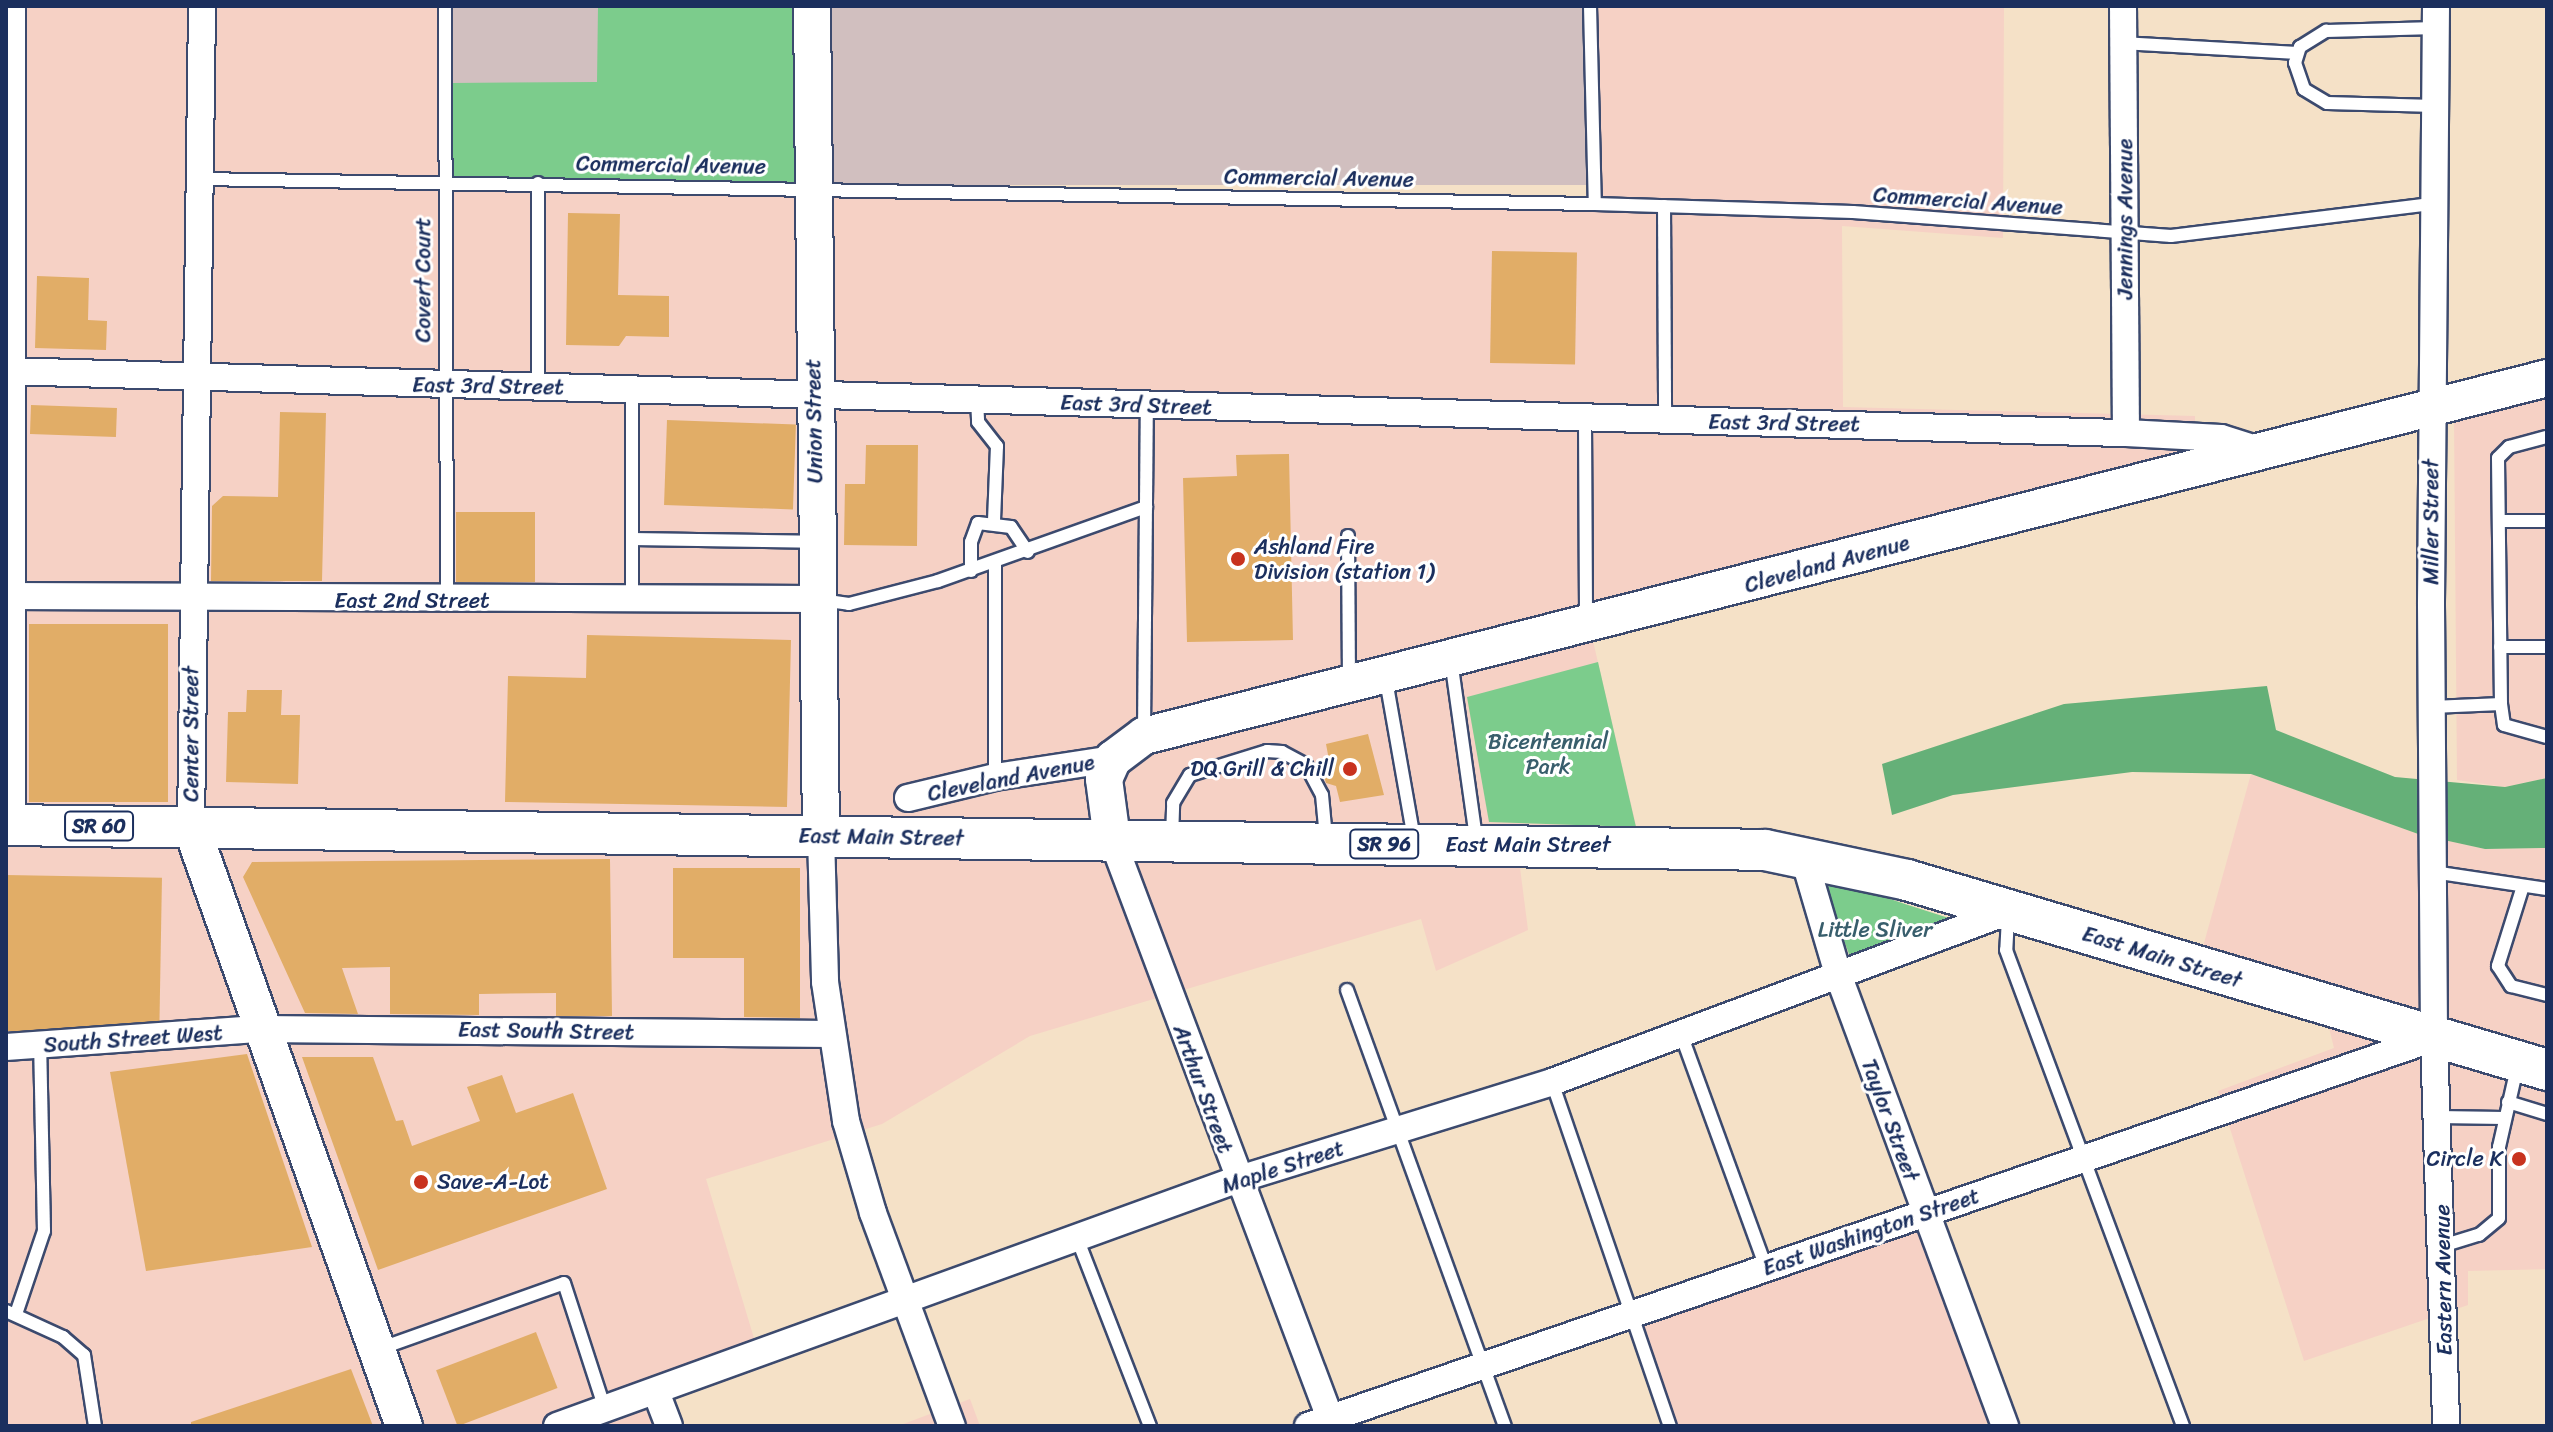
<!DOCTYPE html>
<style>
body{margin:0}
#map{position:relative;width:2553px;height:1432px;overflow:hidden;background:#f5e1c7;font-family:Sriracha,sans-serif}
div>[style]{position:absolute}
.built>*{inset:0;background:#f6d1c5}
.industrial>*{inset:0;background:#d1bfbf;transform-origin:0 0}
.green>*{inset:0;background:#7ccc8c}
.forest>*{inset:0;background:#65b078}
.building>*{inset:0;background:#e1ad67;transform-origin:0 0}
.roads{filter:drop-shadow(2px 0 #3c4a6e) drop-shadow(-2px 0 #3c4a6e) drop-shadow(0 2px #3c4a6e) drop-shadow(0 -2px #3c4a6e)}
.lane>*{height:12px;margin:-6px;padding:0 6px;transform-origin:6px;border-radius:6px;background:#fff}
.street>*{height:26px;margin:-13px;padding:0 13px;transform-origin:13px;border-radius:13px;background:#fff}
.secondary>*{height:36px;margin:-18px;padding:0 18px;transform-origin:18px;border-radius:18px;background:#fff}
.primary>*{height:40px;margin:-20px;padding:0 20px;transform-origin:20px;border-radius:20px;background:#fff}
.dots>*{width:22px;height:22px;translate:-50% -50%;box-sizing:border-box;border:4px solid #fff;border-radius:50%}
span{translate:-50% -50%;white-space:nowrap;text-align:center;line-height:1.15;-webkit-text-stroke:6px #fff;paint-order:stroke}
.shield-label span{padding:2px 6px;background:#fff;border:2px solid;border-radius:6px;-webkit-text-stroke-width:0}
.shield-label{font-size:20px;color:#1b2f5e;font-weight:700}
.street-label{font-size:22px;color:#1b2f5e}
.poi-label{font-size:22px;color:#1b2f5e}
.left{translate:0 -50%;text-align:left}
.right{translate:-100% -50%;text-align:right}
.park-label{font-size:22px;color:#385e6c}
.frame{position:absolute;inset:0;border:8px solid #1b2f5e;pointer-events:none}
</style>
<div id="map">
<div class="built">
<i style="clip-path:polygon(6px 6px,452px 6px,453px 179px,1589px 199px,1589px 6px,2004px 6px,2003px 238px,1842px 226px,1843px 407px,2195px 416px,2195px 481px,1593px 641px,1646px 868px,1520px 868px,1528px 930px,1436px 971px,1421px 919px,1030px 1036px,882px 1124px,706px 1179px,763px 1368px,671px 1398px,680px 1426px,6px 1426px)"></i>
<i style="clip-path:polygon(2547px 394px,2547px 778px,2505px 787px,2457px 780px,2454px 420px)"></i>
<i style="clip-path:polygon(2251px 774px,2421px 835px,2485px 849px,2547px 848px,2547px 1269px,2468px 1271px,2468px 1305px,2304px 1361px,2218px 1091px,2334px 1048px,2321px 995px,2199px 961px)"></i>
<i style="clip-path:polygon(1929px 1217px,1998px 1419px,1979px 1426px,1662px 1426px,1626px 1320px)"></i>
<i style="clip-path:polygon(970px 1399px,980px 1426px,898px 1426px)"></i>
</div>
<div class="industrial">
<i style="left:452px;top:6px;width:146px;height:77px"></i>
<i style="left:800px;top:6px;width:789px;height:179px"></i>
</div>
<div class="green">
<i style="clip-path:polygon(598px 6px,800px 6px,798px 182px,453px 179px,452px 83px,597px 82px)"></i>
<i style="clip-path:polygon(1598px 662px,1636px 827px,1489px 822px,1467px 697px)"></i>
<i style="clip-path:polygon(1831px 879px,1908px 905px,1980px 928px,1856px 973px,1826px 892px)"></i>
</div>
<div class="forest">
<i style="clip-path:polygon(2267px 686px,2276px 730px,2395px 777px,2505px 787px,2547px 778px,2547px 848px,2485px 849px,2421px 835px,2251px 774px,2132px 772px,1953px 795px,1892px 815px,1882px 764px,2064px 704px)"></i>
</div>
<div class="building">
<i style="clip-path:polygon(568px 213px,620px 214px,618px 295px,669px 296px,669px 337px,626px 336px,619px 346px,566px 345px)"></i>
<i style="left:1492px;top:251px;width:85px;height:112px;rotate:1deg"></i>
<i style="clip-path:polygon(37px 276px,89px 278px,88px 320px,107px 321px,106px 350px,35px 348px)"></i>
<i style="left:31px;top:405px;width:86px;height:29px;rotate:2deg"></i>
<i style="clip-path:polygon(280px 412px,326px 413px,322px 581px,211px 581px,212px 506px,223px 496px,278px 497px)"></i>
<i style="left:667px;top:420px;width:129px;height:85px;rotate:2deg"></i>
<i style="clip-path:polygon(866px 445px,918px 445px,917px 546px,844px 545px,845px 484px,865px 484px)"></i>
<i style="clip-path:polygon(1289px 454px,1293px 640px,1187px 642px,1183px 478px,1237px 476px,1236px 455px)"></i>
<i style="left:456px;top:512px;width:79px;height:70px"></i>
<i style="left:29px;top:624px;width:139px;height:178px"></i>
<i style="clip-path:polygon(587px 635px,791px 640px,787px 807px,505px 802px,508px 676px,586px 678px)"></i>
<i style="clip-path:polygon(247px 690px,282px 690px,281px 715px,300px 715px,298px 784px,226px 782px,228px 712px,246px 712px)"></i>
<i style="clip-path:polygon(1368px 734px,1384px 795px,1340px 802px,1336px 786px,1326px 783px,1320px 763px,1329px 760px,1326px 744px)"></i>
<i style="clip-path:polygon(610px 859px,612px 1016px,556px 1016px,556px 993px,479px 994px,479px 1015px,390px 1014px,390px 967px,342px 968px,358px 1014px,305px 1013px,243px 877px,252px 862px)"></i>
<i style="clip-path:polygon(673px 868px,800px 868px,800px 1018px,744px 1017px,744px 958px,673px 958px)"></i>
<i style="left:6px;top:875px;width:156px;height:156px;rotate:1deg"></i>
<i style="clip-path:polygon(247px 1054px,312px 1247px,146px 1271px,110px 1072px)"></i>
<i style="clip-path:polygon(302px 1057px,373px 1057px,396px 1121px,403px 1120px,412px 1146px,480px 1121px,467px 1087px,502px 1075px,516px 1113px,573px 1093px,607px 1189px,378px 1270px)"></i>
<i style="left:536px;top:1332px;width:60px;height:107px;rotate:69deg"></i>
<i style="clip-path:polygon(351px 1369px,373px 1426px,191px 1426px,191px 1422px)"></i>
</div>
<div class="roads">
<div class="lane">
<i style="left:445px;top:6px;width:592px;rotate:89.81deg"></i>
<i style="left:1590px;top:6px;width:198px;rotate:88.6deg"></i>
<i style="left:2123px;top:43px;width:173px;rotate:3.3deg"></i>
<i style="left:2435px;top:106px;width:108px;rotate:-178.4deg"></i>
<i style="left:2327px;top:103px;width:27px;rotate:-149deg"></i>
<i style="left:2304px;top:89px;width:28px;rotate:-109deg"></i>
<i style="left:2295px;top:63px;width:17px;rotate:-73deg"></i>
<i style="left:2300px;top:47px;width:31px;rotate:-32deg"></i>
<i style="left:2326px;top:31px;width:110px;rotate:-1.6deg"></i>
<i style="left:201px;top:179px;width:1394px;rotate:1.03deg"></i>
<i style="left:1595px;top:204px;width:258px;rotate:1.8deg"></i>
<i style="left:1853px;top:212px;width:319px;rotate:4.3deg"></i>
<i style="left:2171px;top:236px;width:264px;rotate:-7deg"></i>
<i style="left:1664px;top:206px;width:215px;rotate:89.7deg"></i>
<i style="left:538px;top:388px;width:205px;rotate:-90deg"></i>
<i style="left:632px;top:390px;width:210px;rotate:90deg"></i>
<i style="left:977px;top:400px;width:22px;rotate:87deg"></i>
<i style="left:978px;top:422px;width:31px;rotate:52deg"></i>
<i style="left:997px;top:446px;width:76px;rotate:92.3deg"></i>
<i style="left:1585px;top:421px;width:198px;rotate:89.7deg"></i>
<i style="left:2499px;top:521px;width:48px"></i>
<i style="left:1348px;top:536px;width:142px;rotate:89.6deg"></i>
<i style="left:632px;top:539px;width:181px;rotate:0.9deg"></i>
<i style="left:971px;top:571px;width:29px;rotate:-90deg"></i>
<i style="left:971px;top:542px;width:20px;rotate:-70deg"></i>
<i style="left:978px;top:523px;width:33px;rotate:7deg"></i>
<i style="left:1011px;top:527px;width:30px;rotate:56deg"></i>
<i style="left:821px;top:600px;width:28px;rotate:8deg"></i>
<i style="left:849px;top:604px;width:92px;rotate:-14.5deg"></i>
<i style="left:938px;top:581px;width:221px;rotate:-19.6deg"></i>
<i style="left:2500px;top:647px;width:47px"></i>
<i style="left:1451px;top:660px;width:181px;rotate:82deg"></i>
<i style="left:1386px;top:680px;width:161px;rotate:80deg"></i>
<i style="left:2501px;top:704px;width:21px;rotate:82deg"></i>
<i style="left:2504px;top:725px;width:45px;rotate:15.6deg"></i>
<i style="left:2432px;top:707px;width:69px;rotate:-2.5deg"></i>
<i style="left:2501px;top:704px;width:246px;rotate:-90.7deg"></i>
<i style="left:2498px;top:458px;width:16px;rotate:-45deg"></i>
<i style="left:2509px;top:447px;width:39px;rotate:-15deg"></i>
<i style="left:1144px;top:733px;width:327px;rotate:-89.5deg"></i>
<i style="left:995px;top:777px;width:213px;rotate:-90deg"></i>
<i style="left:1172px;top:838px;width:35px;rotate:-88deg"></i>
<i style="left:1173px;top:803px;width:33px;rotate:-59deg"></i>
<i style="left:1190px;top:775px;width:81px;rotate:-17.3deg"></i>
<i style="left:1267px;top:751px;width:15px;rotate:4deg"></i>
<i style="left:1282px;top:752px;width:27px;rotate:28deg"></i>
<i style="left:1306px;top:765px;width:34px;rotate:62deg"></i>
<i style="left:1322px;top:795px;width:43px;rotate:84.7deg"></i>
<i style="left:2433px;top:872px;width:115px;rotate:8.5deg"></i>
<i style="left:2523px;top:886px;width:84px;rotate:107.4deg"></i>
<i style="left:2498px;top:966px;width:24px;rotate:57deg"></i>
<i style="left:2511px;top:986px;width:37px;rotate:14deg"></i>
<i style="left:2008px;top:917px;width:33px;rotate:93deg"></i>
<i style="left:2006px;top:950px;width:508px;rotate:69.6deg"></i>
<i style="left:1347px;top:990px;width:464px;rotate:70.1deg"></i>
<i style="left:1681px;top:1034px;width:249px;rotate:70deg"></i>
<i style="left:1552px;top:1082px;width:364px;rotate:71.1deg"></i>
<i style="left:2508px;top:1102px;width:41px;rotate:17.1deg"></i>
<i style="left:2438px;top:1117px;width:66px;rotate:0.9deg"></i>
<i style="left:1077px;top:1238px;width:202px;rotate:68.8deg"></i>
<i style="left:2442px;top:1246px;width:39px;rotate:-17deg"></i>
<i style="left:2479px;top:1235px;width:26px;rotate:-40deg"></i>
<i style="left:2499px;top:1218px;width:71px;rotate:-90deg"></i>
<i style="left:2499px;top:1147px;width:81px;rotate:-77.2deg"></i>
<i style="left:6px;top:1311px;width:63px;rotate:24.5deg"></i>
<i style="left:63px;top:1337px;width:28px;rotate:41deg"></i>
<i style="left:84px;top:1355px;width:72px;rotate:81.2deg"></i>
<i style="left:16px;top:1314px;width:88px;rotate:-71.4deg"></i>
<i style="left:44px;top:1231px;width:184px;rotate:-91.2deg"></i>
<i style="left:379px;top:1349px;width:196px;rotate:-19.6deg"></i>
<i style="left:564px;top:1283px;width:133px;rotate:72deg"></i>
</div>
<div class="street">
<i style="left:2123px;top:6px;width:427px;rotate:89.6deg"></i>
<i style="left:2436px;top:6px;width:599px;rotate:90.48deg"></i>
<i style="left:2431px;top:605px;width:433px;rotate:89.6deg"></i>
<i style="left:2434px;top:1038px;width:388px;rotate:88.2deg"></i>
<i style="left:6px;top:371px;width:2121px;rotate:1.68deg"></i>
<i style="left:2126px;top:433px;width:95px;rotate:3deg"></i>
<i style="left:2221px;top:438px;width:43px;rotate:17.6deg"></i>
<i style="left:6px;top:596px;width:811px;rotate:0.21deg"></i>
<i style="left:908px;top:798px;width:89px;rotate:-13.6deg"></i>
<i style="left:995px;top:777px;width:119px;rotate:-8.7deg"></i>
<i style="left:191px;top:826px;width:820px;rotate:-89.23deg"></i>
<i style="left:821px;top:836px;width:146px;rotate:88.4deg"></i>
<i style="left:825px;top:982px;width:141px;rotate:81.4deg"></i>
<i style="left:846px;top:1121px;width:96px;rotate:73.6deg"></i>
<i style="left:873px;top:1213px;width:227px;rotate:69.7deg"></i>
<i style="left:1112px;top:839px;width:627px;rotate:69.37deg"></i>
<i style="left:1803px;top:855px;width:127px;rotate:73.6deg"></i>
<i style="left:1839px;top:977px;width:479px;rotate:69.7deg"></i>
<i style="left:6px;top:1047px;width:255px;rotate:-4.1deg"></i>
<i style="left:260px;top:1029px;width:572px;rotate:0.5deg"></i>
<i style="left:656px;top:1392px;width:36px;rotate:69deg"></i>
<i style="left:557px;top:1426px;width:722px;rotate:-19.92deg"></i>
<i style="left:1236px;top:1180px;width:331px;rotate:-17.2deg"></i>
<i style="left:1552px;top:1082px;width:488px;rotate:-20.5deg"></i>
<i style="left:1308px;top:1426px;width:1191px;rotate:-19.01deg"></i>
</div>
<div class="secondary">
<i style="left:812px;top:6px;width:830px;rotate:89.38deg"></i>
<i style="left:7px;top:825px;width:819px;rotate:-90deg"></i>
<i style="left:191px;top:826px;width:637px;rotate:70.46deg"></i>
<i style="left:1112px;top:839px;width:61px;rotate:-97.6deg"></i>
<i style="left:1104px;top:779px;width:22px;rotate:-66deg"></i>
<i style="left:1113px;top:759px;width:39px;rotate:-37deg"></i>
<i style="left:1144px;top:736px;width:1448px;rotate:-14.31deg"></i>
</div>
<div class="primary">
<i style="left:6px;top:825px;width:1759px;rotate:0.81deg"></i>
<i style="left:1765px;top:850px;width:145px;rotate:11.9deg"></i>
<i style="left:1907px;top:880px;width:668px;rotate:16.53deg"></i>
</div>
</div>
<div class="dots">
<i style="left:1238px;top:559px;background:#c8321e"></i>
<i style="left:1350px;top:769px;background:#c8321e"></i>
<i style="left:2519px;top:1159px;background:#c8321e"></i>
<i style="left:421px;top:1182px;background:#c8321e"></i>
</div>
<div class="shield-label">
<span style="left:99px;top:826px">SR 60</span>
<span style="left:1384px;top:844px">SR 96</span>
</div>
<div class="street-label">
<span style="left:671px;top:165px;rotate:1deg">Commercial Avenue</span>
<span style="left:1319px;top:178px;rotate:1deg">Commercial Avenue</span>
<span style="left:1968px;top:201px;rotate:4deg">Commercial Avenue</span>
<span style="left:2125px;top:219px;rotate:-90deg">Jennings Avenue</span>
<span style="left:423px;top:280px;rotate:-90deg">Covert Court</span>
<span style="left:488px;top:386px;rotate:1deg">East 3rd Street</span>
<span style="left:1136px;top:405px;rotate:2deg">East 3rd Street</span>
<span style="left:814px;top:421px;rotate:-91deg">Union Street</span>
<span style="left:1784px;top:423px;rotate:1deg">East 3rd Street</span>
<span style="left:2431px;top:522px;rotate:-90deg">Miller Street</span>
<span style="left:1827px;top:564px;rotate:-15deg">Cleveland Avenue</span>
<span style="left:412px;top:601px">East 2nd Street</span>
<span style="left:191px;top:734px;rotate:-90deg">Center Street</span>
<span style="left:1011px;top:778px;rotate:-11deg">Cleveland Avenue</span>
<span style="left:881px;top:837px;rotate:1deg">East Main Street</span>
<span style="left:1528px;top:845px">East Main Street</span>
<span style="left:2162px;top:957px;rotate:17deg">East Main Street</span>
<span style="left:546px;top:1031px;rotate:1deg">East South Street</span>
<span style="left:133px;top:1039px;rotate:-4deg">South Street West</span>
<span style="left:1203px;top:1089px;rotate:70deg">Arthur Street</span>
<span style="left:1890px;top:1120px;rotate:70deg">Taylor Street</span>
<span style="left:1283px;top:1167px;rotate:-18deg">Maple Street</span>
<span style="left:1871px;top:1232px;rotate:-19deg">East Washington Street</span>
<span style="left:2443px;top:1280px;rotate:-91deg">Eastern Avenue</span>
</div>
<div class="poi-label">
<span class="left" style="left:1254px;top:559px">Ashland Fire<br>Division (station 1)</span>
<span class="right" style="left:1334px;top:769px">DQ Grill &amp; Chill</span>
<span class="right" style="left:2503px;top:1159px">Circle K</span>
<span class="left" style="left:437px;top:1182px">Save-A-Lot</span>
</div>
<div class="park-label">
<span style="left:1548px;top:754px">Bicentennial<br>Park</span>
<span style="left:1875px;top:930px">Little Sliver</span>
</div>
<div class="frame"></div>
</div>
